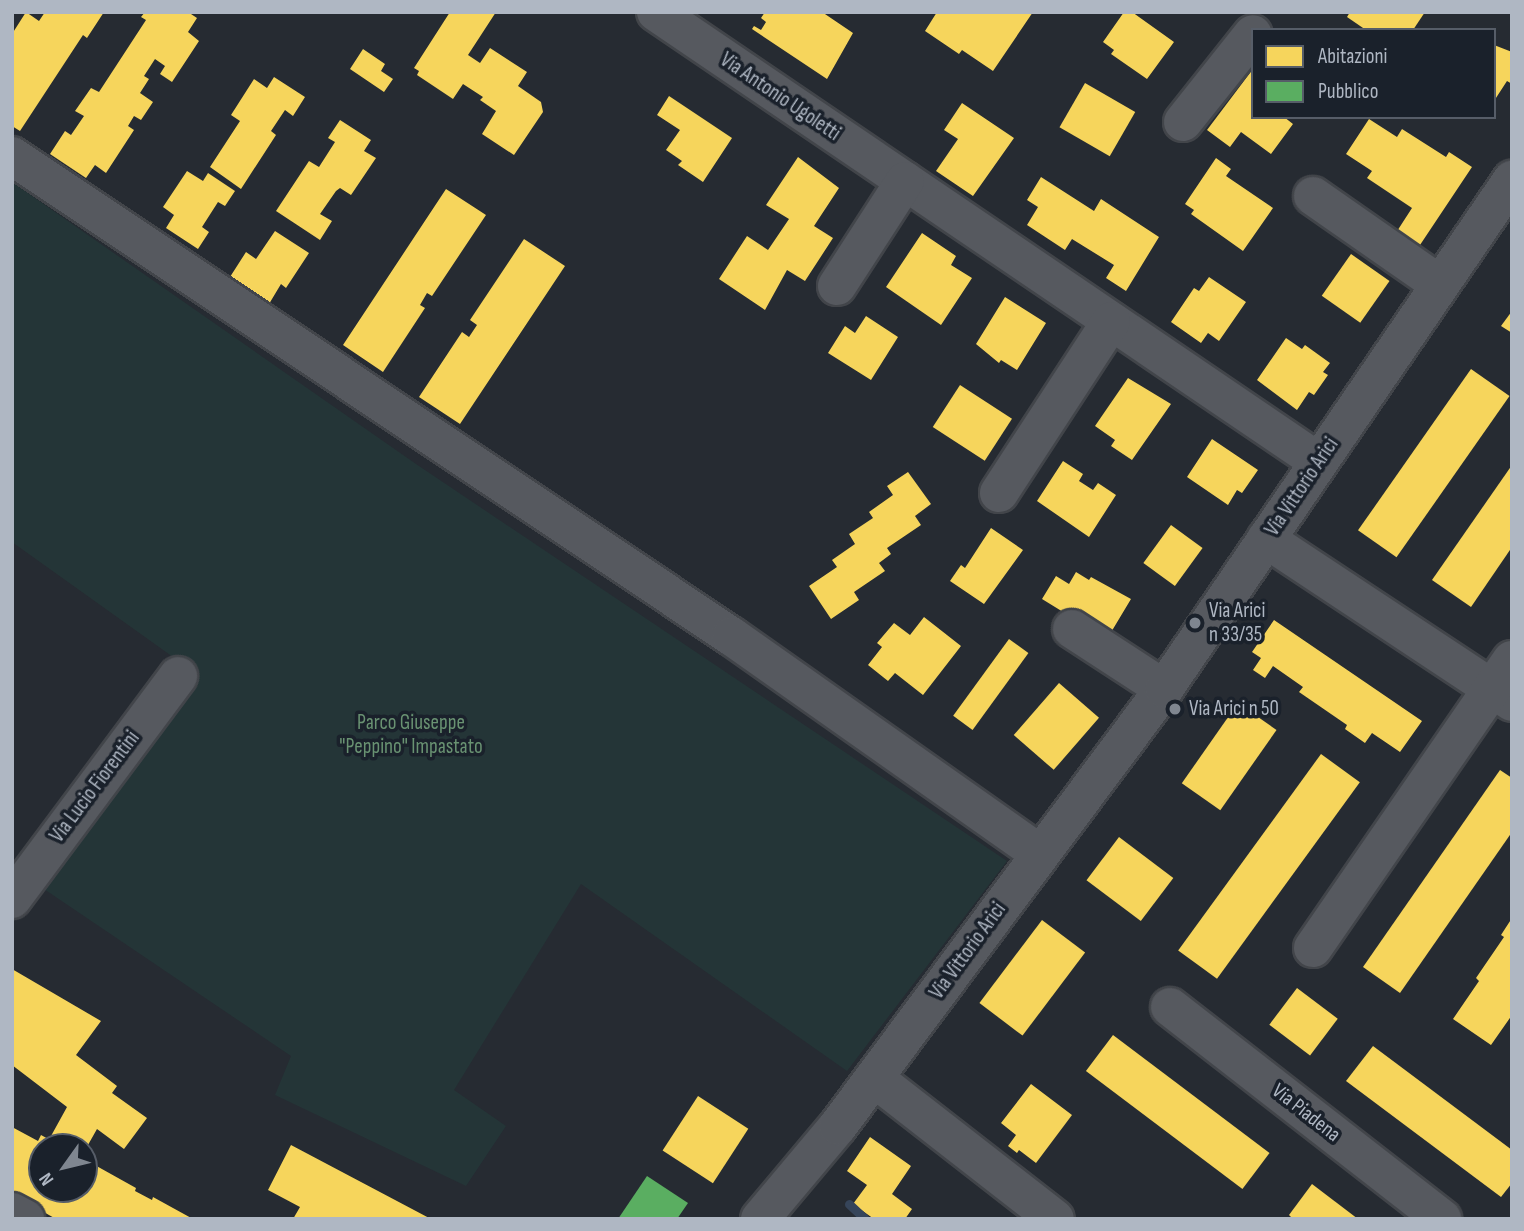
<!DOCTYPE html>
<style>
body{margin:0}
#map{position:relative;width:1524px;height:1231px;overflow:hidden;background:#262b32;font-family:"Sofia Sans Condensed",sans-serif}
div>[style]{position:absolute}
.green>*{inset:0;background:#243537}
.homes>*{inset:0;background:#f6d55c;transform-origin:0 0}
.public>*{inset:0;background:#5aae61}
.stream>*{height:9px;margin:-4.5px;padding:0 4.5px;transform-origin:4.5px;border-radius:4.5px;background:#36455a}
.roads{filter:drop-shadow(2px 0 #42454a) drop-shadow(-2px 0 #42454a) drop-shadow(0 2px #42454a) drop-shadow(0 -2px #42454a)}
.minor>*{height:38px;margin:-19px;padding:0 19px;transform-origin:19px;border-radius:19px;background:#56595f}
.dots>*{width:19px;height:19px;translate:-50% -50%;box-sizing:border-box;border:4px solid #1a212b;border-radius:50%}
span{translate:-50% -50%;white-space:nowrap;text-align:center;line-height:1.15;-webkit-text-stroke:7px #1a212b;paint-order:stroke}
.street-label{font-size:21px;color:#afb7c3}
.poi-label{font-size:21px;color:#afb7c3}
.left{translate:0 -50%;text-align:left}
.park-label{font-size:21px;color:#699272}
.frame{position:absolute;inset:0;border:14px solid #afb7c3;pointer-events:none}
.legend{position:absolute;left:1251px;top:28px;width:245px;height:91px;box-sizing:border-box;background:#1a212b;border:2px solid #565d68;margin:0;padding:9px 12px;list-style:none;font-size:21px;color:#afb7c3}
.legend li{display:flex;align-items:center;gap:14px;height:35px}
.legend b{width:35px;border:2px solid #565d68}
.north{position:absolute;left:28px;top:1133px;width:70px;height:70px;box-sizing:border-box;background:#1a212b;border:2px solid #565d68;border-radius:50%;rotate:236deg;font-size:19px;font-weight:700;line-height:28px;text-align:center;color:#afb7c3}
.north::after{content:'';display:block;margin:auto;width:24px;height:32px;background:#7f8690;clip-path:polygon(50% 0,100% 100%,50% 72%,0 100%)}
</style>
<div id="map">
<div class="green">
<i style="clip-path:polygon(12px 182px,416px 464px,1007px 861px,847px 1071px,581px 884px,454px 1090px,506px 1126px,466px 1186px,275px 1095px,291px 1056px,41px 887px,194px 672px,12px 542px)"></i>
</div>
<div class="homes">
<i style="clip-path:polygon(26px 12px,39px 21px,45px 12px,104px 12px,87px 38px,83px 35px,20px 131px,12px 126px,12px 34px)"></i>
<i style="clip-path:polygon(145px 12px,188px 12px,197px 18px,188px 32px,199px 41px,172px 82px,160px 74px,165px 66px,155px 59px,144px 76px,149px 79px,140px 93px,153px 102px,141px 120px,134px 116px,128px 126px,134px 130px,106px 173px,95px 165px,86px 178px,50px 154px,65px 131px,71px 135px,84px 116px,75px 111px,91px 88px,99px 92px,146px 20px,141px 17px)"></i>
<i style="clip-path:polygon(450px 12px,496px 12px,468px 55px,480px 63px,490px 48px,527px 72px,518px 86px,541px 102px,543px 112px,514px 155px,482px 134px,496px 111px,480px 100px,483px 97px,463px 84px,453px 99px,417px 75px,419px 71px,414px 68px)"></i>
<i style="clip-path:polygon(765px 12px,822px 12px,853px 33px,827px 79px,752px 29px,754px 26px,761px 30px,766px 22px,761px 18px)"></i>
<i style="clip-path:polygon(937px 12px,976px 14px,1033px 12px,993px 71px,962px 50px,959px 54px,925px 31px)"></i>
<i style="clip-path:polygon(1124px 12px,1132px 12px,1174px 42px,1147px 79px,1111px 54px,1114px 50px,1103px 42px)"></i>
<i style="clip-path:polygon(1350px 12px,1425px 12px,1413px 30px,1366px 30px,1347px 17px)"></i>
<i style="clip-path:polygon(1494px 45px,1512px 52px,1512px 84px,1507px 81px,1494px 101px)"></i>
<i style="clip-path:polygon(363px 49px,385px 64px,381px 71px,393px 79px,384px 92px,350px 69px)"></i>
<i style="clip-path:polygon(1253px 69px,1253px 117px,1284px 117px,1293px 124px,1271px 154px,1241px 132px,1230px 147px,1207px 130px)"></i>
<i style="clip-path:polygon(274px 77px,305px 97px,293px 116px,285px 110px,271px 131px,276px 135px,241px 189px,210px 167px,240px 121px,231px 115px,254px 79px,267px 88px)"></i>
<i style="left:1085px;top:83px;width:58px;height:51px;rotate:30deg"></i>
<i style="clip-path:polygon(669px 96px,732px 138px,703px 182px,678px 165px,682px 161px,666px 150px,680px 130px,657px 115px)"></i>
<i style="clip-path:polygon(962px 103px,1014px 138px,973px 196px,936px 171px,958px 139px,944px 130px)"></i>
<i style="clip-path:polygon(1369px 119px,1397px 137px,1402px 129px,1446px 157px,1449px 152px,1472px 167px,1412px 257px,1390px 242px,1412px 208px,1367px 178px,1372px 171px,1346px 154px)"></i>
<i style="clip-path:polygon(340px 120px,371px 140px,364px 151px,376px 158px,351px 195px,340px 188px,336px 191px,320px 214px,332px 221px,320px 240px,276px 211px,309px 161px,319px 167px,335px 142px,328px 138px)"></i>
<i style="clip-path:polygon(798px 157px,839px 188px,814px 226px,833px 238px,805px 281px,787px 270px,765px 310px,719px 279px,747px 236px,768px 250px,789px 219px,766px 205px)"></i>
<i style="clip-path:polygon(1216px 158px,1231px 169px,1226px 176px,1273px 208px,1243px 251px,1191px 214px,1194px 210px,1185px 204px)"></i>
<i style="clip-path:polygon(187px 171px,203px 181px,208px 173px,235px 191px,225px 206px,218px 202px,202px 227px,209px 232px,198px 249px,166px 228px,174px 215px,163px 207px)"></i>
<i style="clip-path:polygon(1041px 177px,1094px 211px,1101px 199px,1159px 237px,1126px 291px,1106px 278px,1114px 265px,1072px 239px,1065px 250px,1027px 225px,1038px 207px,1027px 200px)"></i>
<i style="clip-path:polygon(446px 189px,486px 215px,432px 296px,427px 293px,420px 305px,425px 308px,383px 372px,343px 345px)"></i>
<i style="clip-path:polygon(275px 231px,309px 253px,286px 288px,281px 284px,269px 304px,230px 277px,246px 252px,256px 259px)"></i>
<i style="clip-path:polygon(922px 233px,956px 256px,951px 265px,972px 278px,941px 325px,886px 287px)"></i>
<i style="clip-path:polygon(524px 239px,565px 266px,460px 424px,419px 397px,462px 332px,469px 337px,477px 325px,470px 320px)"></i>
<i style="left:1351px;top:254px;width:47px;height:51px;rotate:35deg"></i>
<i style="clip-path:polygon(1209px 277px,1246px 302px,1219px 341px,1208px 333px,1201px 343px,1171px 322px,1194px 288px,1199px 291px)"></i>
<i style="clip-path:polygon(1005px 297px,1046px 323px,1017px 370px,1001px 360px,999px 363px,976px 344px)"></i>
<i style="clip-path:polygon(1512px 311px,1512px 333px,1501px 326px)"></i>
<i style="clip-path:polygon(866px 316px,898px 337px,871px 380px,828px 353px,845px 326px,855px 333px)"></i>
<i style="clip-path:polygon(1286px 338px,1302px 349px,1305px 345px,1330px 363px,1323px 372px,1328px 375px,1314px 395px,1309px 392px,1297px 410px,1257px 380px)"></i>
<i style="left:1471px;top:369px;width:47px;height:197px;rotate:35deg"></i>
<i style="clip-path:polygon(1128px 378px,1171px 404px,1132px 460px,1111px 446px,1115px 440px,1095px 426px)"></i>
<i style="left:960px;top:385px;width:62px;height:50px;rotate:33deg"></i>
<i style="clip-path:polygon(1212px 439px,1258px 470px,1242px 493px,1237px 490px,1228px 505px,1187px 477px)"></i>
<i style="clip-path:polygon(1063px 461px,1083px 474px,1079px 481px,1093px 490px,1098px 483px,1116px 495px,1089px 537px,1037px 501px)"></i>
<i style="clip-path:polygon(1512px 465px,1512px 547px,1471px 607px,1432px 580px)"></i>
<i style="clip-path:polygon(908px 472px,931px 504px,915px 516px,921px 525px,887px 548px,891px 554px,879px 563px,885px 571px,854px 592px,859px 600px,831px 619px,809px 586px,837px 567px,832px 560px,855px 544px,849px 534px,873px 518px,869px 512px,893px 495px,887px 486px)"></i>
<i style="left:1171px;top:525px;width:39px;height:47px;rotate:36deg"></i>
<i style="clip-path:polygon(991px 528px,1023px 550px,984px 604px,950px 581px,961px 565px,965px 568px)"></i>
<i style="clip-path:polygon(1076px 572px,1089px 580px,1091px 577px,1131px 599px,1107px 639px,1042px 599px,1056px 576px,1069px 584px)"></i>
<i style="clip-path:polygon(924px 617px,961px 646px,923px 695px,895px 673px,888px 681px,868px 665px,882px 647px,877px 643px,894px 623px,910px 635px)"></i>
<i style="clip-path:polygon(1274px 620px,1422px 721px,1400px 752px,1372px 733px,1365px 743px,1345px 729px,1347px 725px,1299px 692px,1303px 687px,1273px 666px,1265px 678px,1253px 670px,1261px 658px,1252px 652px)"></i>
<i style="left:1009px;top:639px;width:24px;height:95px;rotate:36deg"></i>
<i style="left:1059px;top:683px;width:53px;height:69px;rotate:41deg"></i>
<i style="left:1238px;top:703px;width:47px;height:98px;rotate:35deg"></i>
<i style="left:1321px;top:754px;width:48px;height:243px;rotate:36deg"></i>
<i style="clip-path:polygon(1500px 770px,1512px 778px,1512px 832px,1400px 993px,1363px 967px)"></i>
<i style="left:1119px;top:837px;width:68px;height:54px;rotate:37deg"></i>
<i style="clip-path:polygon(1512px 918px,1512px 1015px,1491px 1045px,1453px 1019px,1479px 981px,1476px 978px,1504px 937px,1501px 935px)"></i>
<i style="left:1042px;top:920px;width:54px;height:104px;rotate:37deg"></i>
<i style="clip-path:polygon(12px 969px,101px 1021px,76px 1055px,117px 1086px,112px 1093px,147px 1118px,124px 1149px,97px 1129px,84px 1152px,84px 1147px,42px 1147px,42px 1189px,84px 1189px,84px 1159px,136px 1188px,135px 1191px,152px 1200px,153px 1197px,193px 1219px,56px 1219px,12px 1194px,12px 1127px,38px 1141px,41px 1135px,61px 1146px,63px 1142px,51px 1136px,67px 1107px,12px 1065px)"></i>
<i style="left:1297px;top:988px;width:51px;height:46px;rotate:37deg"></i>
<i style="left:1113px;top:1035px;width:196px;height:45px;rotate:37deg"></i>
<i style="clip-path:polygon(1373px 1046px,1512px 1150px,1512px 1183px,1501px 1197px,1346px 1081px)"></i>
<i style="clip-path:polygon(1031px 1084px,1072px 1115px,1036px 1163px,1019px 1150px,1017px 1153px,1008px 1146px,1016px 1135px,1001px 1123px)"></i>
<i style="left:698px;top:1096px;width:60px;height:65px;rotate:33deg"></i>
<i style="clip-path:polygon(870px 1137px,911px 1166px,892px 1194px,912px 1209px,905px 1219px,874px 1219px,853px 1204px,867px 1185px,847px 1171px)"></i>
<i style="clip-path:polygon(291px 1145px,431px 1219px,293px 1219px,300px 1207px,268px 1190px)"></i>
<i style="clip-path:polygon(1312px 1184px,1358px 1219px,1293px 1219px,1289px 1215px)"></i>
</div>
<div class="public">
<i style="clip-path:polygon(647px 1176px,688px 1203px,677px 1219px,618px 1219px)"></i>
</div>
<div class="stream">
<i style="left:849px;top:1204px;width:22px;rotate:43deg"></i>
</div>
<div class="roads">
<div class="minor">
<i style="left:656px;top:12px;width:801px;rotate:34.17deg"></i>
<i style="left:1183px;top:122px;width:112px;rotate:-51.5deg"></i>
<i style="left:12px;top:156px;width:865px;rotate:33.73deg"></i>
<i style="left:731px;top:636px;width:378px;rotate:35.2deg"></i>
<i style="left:1313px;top:196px;width:154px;rotate:34.9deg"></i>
<i style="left:837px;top:286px;width:125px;rotate:-57.1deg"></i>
<i style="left:999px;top:493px;width:205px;rotate:-56.9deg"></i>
<i style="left:1266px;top:539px;width:295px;rotate:33.5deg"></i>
<i style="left:1072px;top:629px;width:110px;rotate:33.1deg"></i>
<i style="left:12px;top:899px;width:278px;rotate:-53.3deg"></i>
<i style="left:1313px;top:948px;width:350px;rotate:-55.4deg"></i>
<i style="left:1170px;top:1007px;width:345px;rotate:37.9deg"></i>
<i style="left:874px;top:1078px;width:229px;rotate:37.9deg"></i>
<i style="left:12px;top:1212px;width:15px;rotate:28deg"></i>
<i style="left:760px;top:1219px;width:121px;rotate:-50deg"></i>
<i style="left:838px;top:1126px;width:545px;rotate:-53.28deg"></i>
<i style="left:1164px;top:689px;width:617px;rotate:-55.64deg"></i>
</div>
</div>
<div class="dots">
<i style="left:1195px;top:623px;background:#7f8690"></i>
<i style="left:1175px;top:709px;background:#7f8690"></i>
</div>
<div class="street-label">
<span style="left:780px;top:97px;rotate:34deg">Via Antonio Ugoletti</span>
<span style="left:1302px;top:487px;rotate:-56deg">Via Vittorio Arici</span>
<span style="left:95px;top:787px;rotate:-53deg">Via Lucio Fiorentini</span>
<span style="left:968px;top:951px;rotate:-54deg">Via Vittorio Arici</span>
<span style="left:1306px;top:1113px;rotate:38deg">Via Piadena</span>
</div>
<div class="poi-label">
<span class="left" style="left:1209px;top:623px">Via Arici<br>n 33/35</span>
<span class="left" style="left:1189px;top:709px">Via Arici n 50</span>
</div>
<div class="park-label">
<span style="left:411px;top:735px">Parco Giuseppe<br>"Peppino" Impastato</span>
</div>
<div class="frame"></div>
<ul class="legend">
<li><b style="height:19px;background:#f6d55c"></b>Abitazioni</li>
<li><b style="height:19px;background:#5aae61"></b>Pubblico</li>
</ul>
<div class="north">N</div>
</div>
